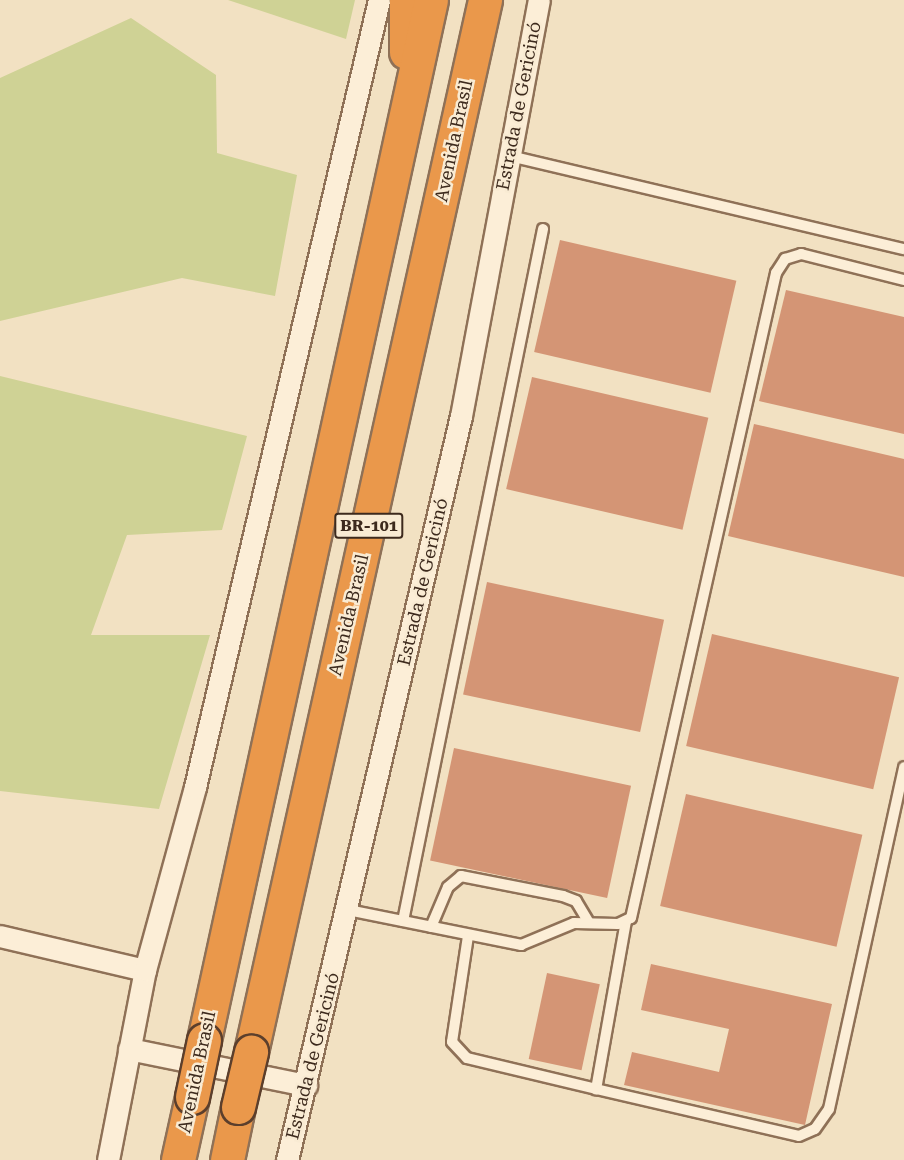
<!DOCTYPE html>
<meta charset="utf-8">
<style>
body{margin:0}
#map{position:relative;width:904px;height:1160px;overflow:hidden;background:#f2e1c2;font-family:"Roboto Serif",serif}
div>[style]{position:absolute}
.green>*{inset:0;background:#cfd295}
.building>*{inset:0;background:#d49575;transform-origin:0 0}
.roads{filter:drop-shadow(2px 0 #8f7157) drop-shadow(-2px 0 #8f7157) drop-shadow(0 2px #8f7157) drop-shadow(0 -2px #8f7157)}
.service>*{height:10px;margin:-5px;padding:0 5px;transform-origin:5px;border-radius:5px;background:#fceed7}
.minor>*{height:21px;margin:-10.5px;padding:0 10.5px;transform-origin:10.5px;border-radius:10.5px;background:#fceed7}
.motorway>*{height:33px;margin:-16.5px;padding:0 16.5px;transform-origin:16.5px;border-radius:16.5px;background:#ea984b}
.bridges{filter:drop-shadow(2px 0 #5c3f2c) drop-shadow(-2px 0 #5c3f2c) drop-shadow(0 2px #5c3f2c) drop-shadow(0 -2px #5c3f2c)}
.motorway-bridge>*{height:33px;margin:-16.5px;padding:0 16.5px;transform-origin:16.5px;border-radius:16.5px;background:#ea984b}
span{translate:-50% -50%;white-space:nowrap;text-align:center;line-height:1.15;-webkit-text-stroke:5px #f9ebd3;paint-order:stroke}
.shield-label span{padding:2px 4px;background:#f9ebd3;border:2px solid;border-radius:4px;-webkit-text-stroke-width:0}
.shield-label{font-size:16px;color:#3d2a1d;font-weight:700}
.street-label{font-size:18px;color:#3d2a1d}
</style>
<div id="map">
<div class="green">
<i style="clip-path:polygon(228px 0,355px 0,346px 39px)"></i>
<i style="clip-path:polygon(131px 18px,216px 75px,217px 153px,297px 175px,275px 296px,182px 278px,0 321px,0 78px)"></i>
<i style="clip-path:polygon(0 376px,247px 436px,222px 530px,127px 535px,91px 635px,210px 635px,159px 809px,0 791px)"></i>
</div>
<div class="building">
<i style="left:560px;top:240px;width:181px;height:115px;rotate:13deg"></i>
<i style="clip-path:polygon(786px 290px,904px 317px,904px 434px,759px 401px)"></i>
<i style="left:532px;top:377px;width:181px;height:115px;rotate:13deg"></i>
<i style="clip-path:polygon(754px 424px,904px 459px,904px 577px,728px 536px)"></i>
<i style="left:487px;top:582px;width:181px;height:115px;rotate:12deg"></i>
<i style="left:712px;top:634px;width:192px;height:115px;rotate:13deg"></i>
<i style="left:454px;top:748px;width:181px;height:115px;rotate:12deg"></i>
<i style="left:686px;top:794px;width:181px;height:115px;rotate:13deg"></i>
<i style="clip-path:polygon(651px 964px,832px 1004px,805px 1125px,624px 1085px,632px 1052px,719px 1072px,729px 1029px,641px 1010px)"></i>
<i style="left:547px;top:973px;width:54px;height:88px;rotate:12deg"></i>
</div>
<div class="roads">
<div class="service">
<i style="left:510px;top:156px;width:405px;rotate:13.3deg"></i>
<i style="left:348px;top:910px;width:177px;rotate:11.4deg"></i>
<i style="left:521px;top:945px;width:57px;rotate:-22.5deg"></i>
<i style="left:574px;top:923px;width:44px;rotate:1.3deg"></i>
<i style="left:618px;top:924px;width:14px;rotate:-25deg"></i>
<i style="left:631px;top:918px;width:661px;rotate:-77.33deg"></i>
<i style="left:776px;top:273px;width:17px;rotate:-57deg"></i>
<i style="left:785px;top:259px;width:17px;rotate:-17deg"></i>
<i style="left:801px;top:254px;width:106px;rotate:14.2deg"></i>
<i style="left:403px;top:921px;width:706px;rotate:-78.56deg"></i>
<i style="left:626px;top:921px;width:171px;rotate:100.1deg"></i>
<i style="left:596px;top:1089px;width:208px;rotate:13deg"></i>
<i style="left:799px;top:1136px;width:17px;rotate:-24deg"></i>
<i style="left:815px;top:1129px;width:24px;rotate:-55deg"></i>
<i style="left:829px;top:1109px;width:350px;rotate:-77.6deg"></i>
<i style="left:431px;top:927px;width:43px;rotate:-67deg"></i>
<i style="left:448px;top:887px;width:17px;rotate:-40deg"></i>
<i style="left:461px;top:876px;width:104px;rotate:11.1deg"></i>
<i style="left:563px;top:896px;width:14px;rotate:21deg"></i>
<i style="left:576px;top:901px;width:23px;rotate:59deg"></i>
<i style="left:468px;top:936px;width:107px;rotate:98.6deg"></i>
<i style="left:452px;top:1042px;width:22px;rotate:47deg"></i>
<i style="left:467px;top:1058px;width:133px;rotate:13.5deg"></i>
</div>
<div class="minor">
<i style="left:0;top:936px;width:149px;rotate:13.2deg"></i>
<i style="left:129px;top:1049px;width:181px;rotate:11.5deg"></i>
<i style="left:108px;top:1160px;width:194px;rotate:-79deg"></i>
<i style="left:145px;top:970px;width:190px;rotate:-74.7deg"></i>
<i style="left:195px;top:787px;width:808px;rotate:-76.84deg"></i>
<i style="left:287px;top:1160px;width:764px;rotate:-76.84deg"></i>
<i style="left:461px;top:416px;width:423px;rotate:-79.4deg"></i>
</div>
<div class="motorway">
<i style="left:406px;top:52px;width:52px;rotate:-90deg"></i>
<i style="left:204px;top:1040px;width:1064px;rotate:-77.69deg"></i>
<i style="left:251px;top:1052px;width:1078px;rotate:-77.46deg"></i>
<i style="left:178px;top:1160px;width:65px;rotate:-77.5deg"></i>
<i style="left:227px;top:1160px;width:54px;rotate:-78.3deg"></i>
</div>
</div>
<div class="bridges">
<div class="motorway-bridge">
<i style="left:192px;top:1097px;width:58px;rotate:-78.1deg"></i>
<i style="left:238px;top:1107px;width:57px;rotate:-76.7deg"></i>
</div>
</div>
<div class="shield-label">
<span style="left:369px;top:526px">BR-101</span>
</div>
<div class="street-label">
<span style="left:519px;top:106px;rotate:-79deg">Estrada de Gericinó</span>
<span style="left:454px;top:141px;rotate:-78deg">Avenida Brasil</span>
<span style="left:423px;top:582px;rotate:-77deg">Estrada de Gericinó</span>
<span style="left:349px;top:615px;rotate:-77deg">Avenida Brasil</span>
<span style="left:313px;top:1056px;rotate:-76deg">Estrada de Gericinó</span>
<span style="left:197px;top:1072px;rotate:-78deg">Avenida Brasil</span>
</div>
</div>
